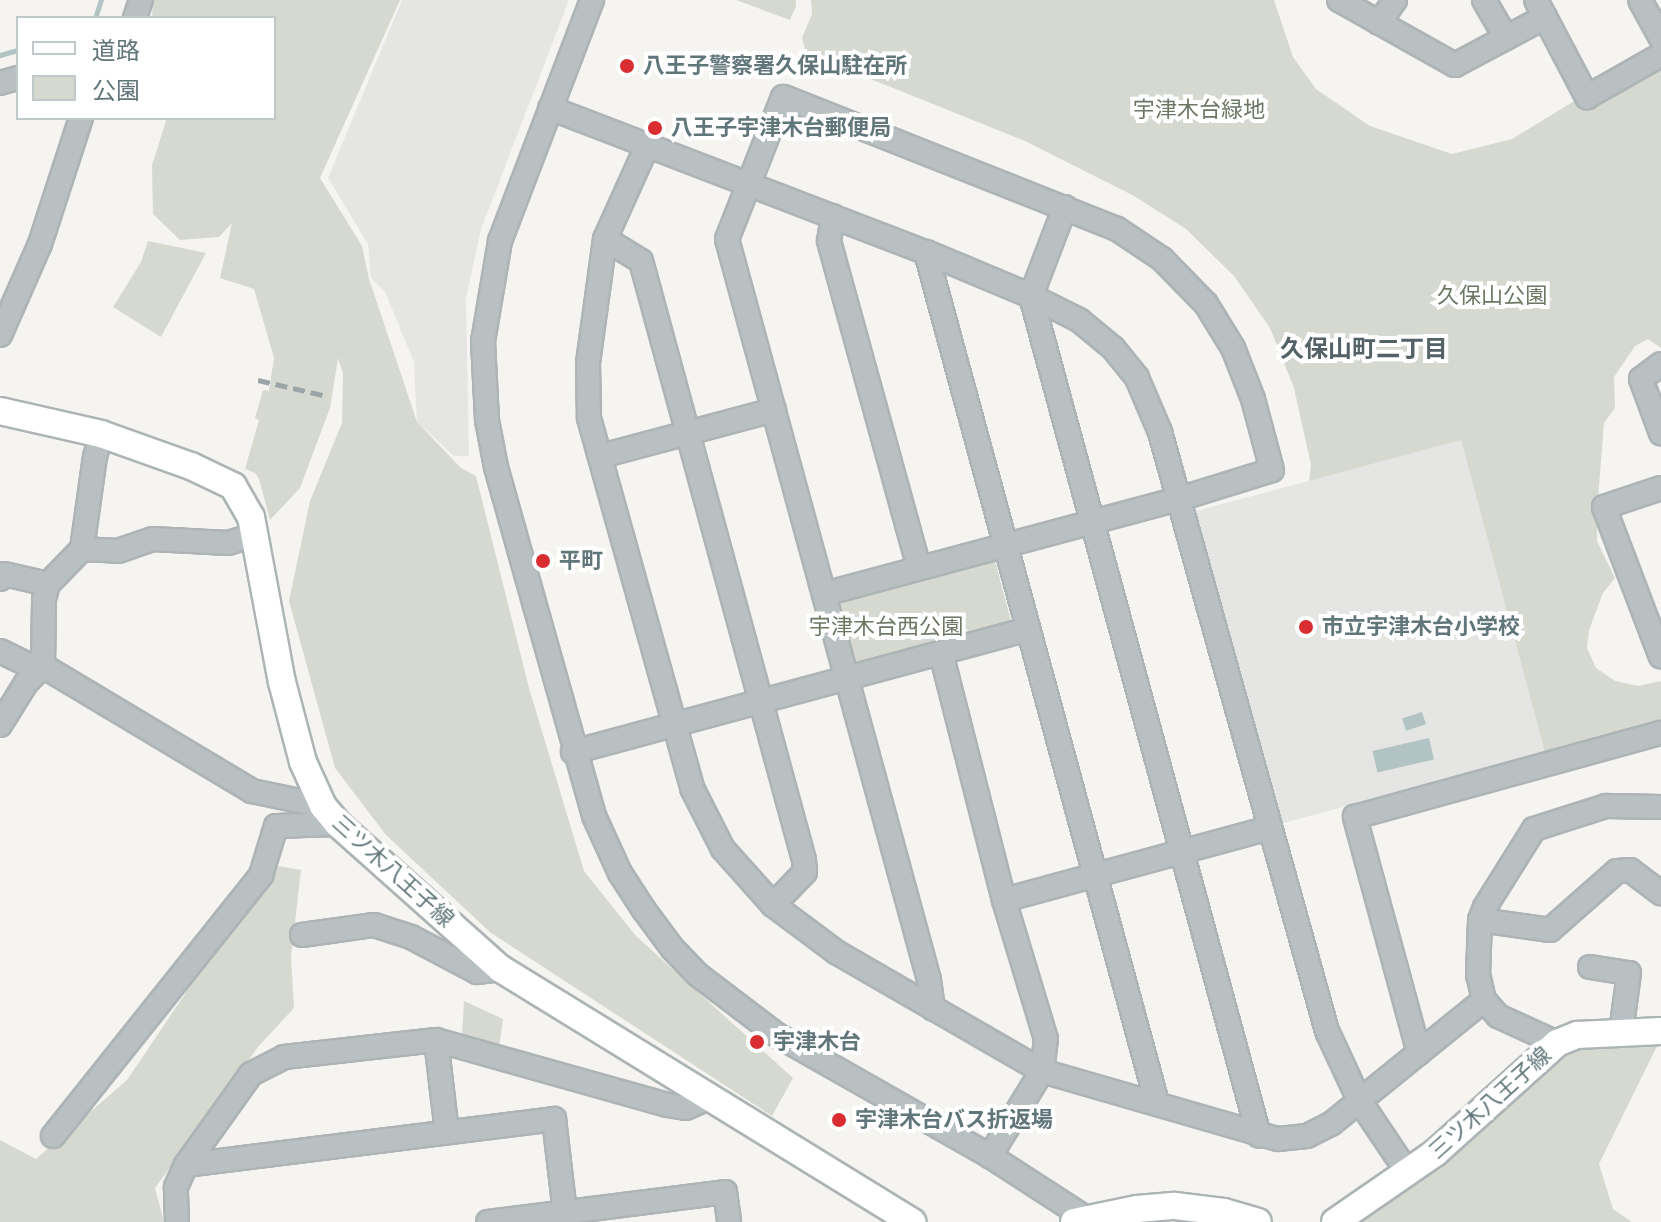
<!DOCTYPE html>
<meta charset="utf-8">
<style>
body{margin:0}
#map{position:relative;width:1661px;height:1222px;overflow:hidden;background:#f5f4f1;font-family:Figtree,"Noto Sans JP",sans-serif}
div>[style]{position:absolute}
.built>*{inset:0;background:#e5e5e4;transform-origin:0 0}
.green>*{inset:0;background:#d6d9d0;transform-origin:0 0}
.water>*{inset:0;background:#b2c3c3;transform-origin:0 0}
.stream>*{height:5px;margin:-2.5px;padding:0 2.5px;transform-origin:2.5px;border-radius:2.5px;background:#b2c3c3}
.roads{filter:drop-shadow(2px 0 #adb4b6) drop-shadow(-2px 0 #adb4b6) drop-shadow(0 2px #adb4b6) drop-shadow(0 -2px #adb4b6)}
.minor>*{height:22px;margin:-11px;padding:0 11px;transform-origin:11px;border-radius:11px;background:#b9c0c1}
.major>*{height:26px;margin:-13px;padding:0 13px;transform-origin:13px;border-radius:13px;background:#fff}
.rail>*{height:5px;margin-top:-2.5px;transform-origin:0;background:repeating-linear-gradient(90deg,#9ba5a7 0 12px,transparent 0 18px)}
.dots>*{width:22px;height:22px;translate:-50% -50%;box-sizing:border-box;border:4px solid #fff;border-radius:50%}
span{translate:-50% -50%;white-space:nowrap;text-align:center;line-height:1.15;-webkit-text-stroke:8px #fff;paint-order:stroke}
.poi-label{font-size:22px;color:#61767a;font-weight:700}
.left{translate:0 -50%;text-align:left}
.park-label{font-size:22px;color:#6d7864}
.street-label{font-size:22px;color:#61767a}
.neighbourhood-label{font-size:24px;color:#536266;font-weight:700}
.legend{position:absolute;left:16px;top:16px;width:260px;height:104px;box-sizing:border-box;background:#fff;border:2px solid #c0c8ca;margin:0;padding:10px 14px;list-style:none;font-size:24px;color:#61767a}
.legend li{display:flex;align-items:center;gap:16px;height:40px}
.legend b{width:40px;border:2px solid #c0c8ca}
</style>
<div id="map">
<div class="built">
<i style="clip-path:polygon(402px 0,569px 0,481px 229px,466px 298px,469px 456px,454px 456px,417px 422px,414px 362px,385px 292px,371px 278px,368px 244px,328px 178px)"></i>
<i style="left:1461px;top:440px;width:324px;height:278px;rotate:75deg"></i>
</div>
<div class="green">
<i style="clip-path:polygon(153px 0,400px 0,320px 178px,362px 246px,369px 279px,417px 422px,461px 468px,476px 476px,529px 688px,584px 871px,636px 936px,793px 1078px,772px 1116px,491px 933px,386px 835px,335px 768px,289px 601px,310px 501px,342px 423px,343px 373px,338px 358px,330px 408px,300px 488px,270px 520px,259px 479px,255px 473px,245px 469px,259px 420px,255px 418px,263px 390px,269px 391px,274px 358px,254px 289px,220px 278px,232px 223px,219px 237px,180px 240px,153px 214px,152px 165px,167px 118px,274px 118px,274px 18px,152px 18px)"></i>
<i style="clip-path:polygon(736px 0,796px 0,796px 6px,790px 20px)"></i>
<i style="clip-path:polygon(811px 0,1274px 0,1293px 57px,1316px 89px,1370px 126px,1452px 154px,1512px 139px,1579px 98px,1661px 67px,1661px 348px,1648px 339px,1635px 346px,1614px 377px,1615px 408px,1604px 423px,1597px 512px,1597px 541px,1615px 578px,1603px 593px,1589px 630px,1587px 648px,1596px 668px,1615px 681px,1638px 686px,1661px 681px,1661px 726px,1545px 753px,1461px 440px,1309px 481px,1311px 465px,1294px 388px,1270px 328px,1234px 276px,1186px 229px,1134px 196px,1025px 141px,806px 53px,802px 38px,812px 14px)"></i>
<i style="clip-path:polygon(148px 241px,206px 253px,161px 337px,113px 307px,141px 262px)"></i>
<i style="left:995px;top:561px;width:68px;height:167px;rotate:75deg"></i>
<i style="clip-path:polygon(278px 866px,301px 870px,291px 957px,294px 1008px,258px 1047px,155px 1188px,164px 1222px,0 1222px,0 1140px,36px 1159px,127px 1080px,228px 930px)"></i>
<i style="clip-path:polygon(464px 1001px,503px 1019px,499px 1047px,462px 1035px)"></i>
<i style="clip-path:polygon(1661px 1038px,1599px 1164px,1613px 1209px,1632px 1222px,1360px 1222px,1567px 1052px)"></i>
</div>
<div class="water">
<i style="left:1422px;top:712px;width:13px;height:21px;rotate:72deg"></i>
<i style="left:1429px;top:738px;width:22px;height:58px;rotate:77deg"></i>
</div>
<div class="stream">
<i style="left:95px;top:18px;width:19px;rotate:-72deg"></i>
<i style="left:0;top:55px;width:19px;rotate:-16deg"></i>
</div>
<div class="roads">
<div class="minor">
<i style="left:592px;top:0;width:258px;rotate:110.9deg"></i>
<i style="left:500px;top:241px;width:101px;rotate:99.6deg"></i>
<i style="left:483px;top:341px;width:79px;rotate:87.1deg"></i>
<i style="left:487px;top:420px;width:48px;rotate:79.2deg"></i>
<i style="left:496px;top:467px;width:362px;rotate:74.3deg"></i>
<i style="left:594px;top:816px;width:63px;rotate:65.5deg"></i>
<i style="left:620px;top:873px;width:44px;rotate:57deg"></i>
<i style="left:644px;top:910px;width:47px;rotate:53.6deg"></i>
<i style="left:672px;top:948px;width:37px;rotate:46deg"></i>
<i style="left:698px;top:975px;width:99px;rotate:37.2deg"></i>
<i style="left:777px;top:1035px;width:245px;rotate:29.6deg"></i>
<i style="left:990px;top:1156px;width:114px;rotate:32.9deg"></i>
<i style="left:1339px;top:0;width:133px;rotate:29.3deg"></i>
<i style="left:1455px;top:65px;width:102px;rotate:-28.1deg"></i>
<i style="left:1484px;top:0;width:44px;rotate:59.9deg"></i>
<i style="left:1536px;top:0;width:110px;rotate:62.3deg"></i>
<i style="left:1587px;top:97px;width:85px;rotate:-29.6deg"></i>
<i style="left:1640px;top:0;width:43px;rotate:61.1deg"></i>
<i style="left:135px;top:18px;width:19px;rotate:-72deg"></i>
<i style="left:1379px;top:23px;width:28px;rotate:-55deg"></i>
<i style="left:0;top:83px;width:19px;rotate:-16deg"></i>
<i style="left:550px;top:108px;width:403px;rotate:21deg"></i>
<i style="left:926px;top:252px;width:114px;rotate:22.7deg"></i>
<i style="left:1031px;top:296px;width:54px;rotate:26.6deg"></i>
<i style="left:1079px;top:320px;width:44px;rotate:39.5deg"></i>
<i style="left:1113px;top:348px;width:38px;rotate:51deg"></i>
<i style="left:1137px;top:378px;width:59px;rotate:66.9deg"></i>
<i style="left:1160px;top:432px;width:622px;rotate:74.42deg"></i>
<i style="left:1327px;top:1031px;width:76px;rotate:65.1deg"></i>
<i style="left:1359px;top:1100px;width:88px;rotate:56.1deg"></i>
<i style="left:647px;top:146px;width:102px;rotate:114.3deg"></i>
<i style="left:605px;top:239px;width:125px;rotate:97.8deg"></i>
<i style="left:588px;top:363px;width:55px;rotate:89deg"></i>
<i style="left:589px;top:418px;width:384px;rotate:74.4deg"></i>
<i style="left:692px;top:788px;width:68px;rotate:63.1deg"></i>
<i style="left:723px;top:849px;width:75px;rotate:48.2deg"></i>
<i style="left:773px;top:905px;width:79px;rotate:36.7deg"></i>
<i style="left:836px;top:952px;width:238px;rotate:30deg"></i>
<i style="left:1042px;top:1071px;width:246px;rotate:16.1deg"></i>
<i style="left:1278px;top:1139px;width:29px;rotate:-6deg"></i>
<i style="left:1307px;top:1136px;width:27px;rotate:-27deg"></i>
<i style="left:1331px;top:1124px;width:197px;rotate:-39deg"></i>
<i style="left:1065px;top:207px;width:95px;rotate:110.9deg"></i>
<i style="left:1031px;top:296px;width:870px;rotate:74.81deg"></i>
<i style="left:833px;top:216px;width:25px;rotate:99deg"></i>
<i style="left:829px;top:241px;width:338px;rotate:74.6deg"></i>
<i style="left:605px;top:239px;width:42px;rotate:31.4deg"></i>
<i style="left:641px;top:261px;width:621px;rotate:74.78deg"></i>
<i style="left:804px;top:860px;width:12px;rotate:85deg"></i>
<i style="left:805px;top:872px;width:46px;rotate:134.1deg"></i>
<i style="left:926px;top:252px;width:882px;rotate:74.81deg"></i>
<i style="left:0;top:335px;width:99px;rotate:-66.3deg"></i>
<i style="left:40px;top:244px;width:133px;rotate:-72deg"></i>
<i style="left:1661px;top:364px;width:25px;rotate:143deg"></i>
<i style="left:1641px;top:379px;width:58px;rotate:69.7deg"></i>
<i style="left:601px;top:456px;width:179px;rotate:-14.9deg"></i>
<i style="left:1661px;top:488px;width:60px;rotate:161.6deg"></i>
<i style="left:1604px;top:507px;width:160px;rotate:69.2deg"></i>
<i style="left:82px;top:549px;width:36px;rotate:3deg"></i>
<i style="left:118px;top:551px;width:37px;rotate:-19deg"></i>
<i style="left:153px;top:539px;width:75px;rotate:3.1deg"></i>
<i style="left:228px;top:543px;width:28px;rotate:-17deg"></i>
<i style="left:0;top:579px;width:6px;rotate:-51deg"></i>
<i style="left:4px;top:574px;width:45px;rotate:12.8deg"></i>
<i style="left:824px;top:594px;width:367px;rotate:-15deg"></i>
<i style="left:1179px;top:499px;width:97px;rotate:-17.3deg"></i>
<i style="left:1272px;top:470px;width:73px;rotate:-105deg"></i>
<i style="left:1253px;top:399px;width:55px;rotate:-111.4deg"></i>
<i style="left:1233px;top:348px;width:52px;rotate:-121.5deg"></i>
<i style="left:1206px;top:304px;width:63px;rotate:-134.4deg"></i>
<i style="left:1162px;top:259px;width:54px;rotate:-146.3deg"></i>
<i style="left:1117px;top:229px;width:359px;rotate:-158.4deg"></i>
<i style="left:783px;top:97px;width:153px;rotate:111.5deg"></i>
<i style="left:727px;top:239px;width:768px;rotate:74.75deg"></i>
<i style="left:929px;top:980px;width:29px;rotate:82deg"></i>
<i style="left:0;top:651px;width:43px;rotate:26deg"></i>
<i style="left:941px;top:653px;width:255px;rotate:75.7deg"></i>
<i style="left:1004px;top:900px;width:145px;rotate:73.2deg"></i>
<i style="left:1046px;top:1039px;width:32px;rotate:97deg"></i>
<i style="left:1042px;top:1071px;width:100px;rotate:121.5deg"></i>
<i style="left:43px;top:666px;width:244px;rotate:30.9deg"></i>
<i style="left:252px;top:791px;width:73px;rotate:11.9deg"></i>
<i style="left:0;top:725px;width:49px;rotate:-58.2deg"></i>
<i style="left:26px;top:683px;width:24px;rotate:-45deg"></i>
<i style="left:43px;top:666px;width:67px;rotate:-89.1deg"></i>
<i style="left:44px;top:599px;width:16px;rotate:-75deg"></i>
<i style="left:48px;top:584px;width:49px;rotate:-45.8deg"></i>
<i style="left:82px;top:549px;width:93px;rotate:-82deg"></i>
<i style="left:95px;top:457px;width:24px;rotate:-75deg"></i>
<i style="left:573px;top:752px;width:471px;rotate:-15.1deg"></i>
<i style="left:1004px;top:900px;width:275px;rotate:-15.2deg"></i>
<i style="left:1480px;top:920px;width:71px;rotate:8.1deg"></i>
<i style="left:1550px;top:930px;width:89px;rotate:-41.4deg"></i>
<i style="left:1617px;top:871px;width:13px;rotate:-4deg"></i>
<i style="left:1630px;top:870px;width:39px;rotate:37deg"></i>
<i style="left:302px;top:935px;width:73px;rotate:-7.9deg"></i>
<i style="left:374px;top:925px;width:39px;rotate:18deg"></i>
<i style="left:411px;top:937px;width:75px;rotate:27.9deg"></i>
<i style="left:477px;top:972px;width:24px;rotate:-7deg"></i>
<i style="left:1590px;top:967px;width:39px;rotate:9deg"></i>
<i style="left:1629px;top:973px;width:60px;rotate:97.7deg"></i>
<i style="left:436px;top:1040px;width:93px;rotate:83.2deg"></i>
<i style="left:1557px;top:1043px;width:65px;rotate:-155.4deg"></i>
<i style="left:1498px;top:1016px;width:21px;rotate:-131deg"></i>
<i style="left:1484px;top:1000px;width:26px;rotate:-103deg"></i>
<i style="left:1478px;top:975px;width:55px;rotate:-87.9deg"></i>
<i style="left:1480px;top:920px;width:14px;rotate:-69deg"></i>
<i style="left:1485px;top:907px;width:92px;rotate:-57.9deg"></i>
<i style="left:1534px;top:829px;width:76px;rotate:-17.7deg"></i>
<i style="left:1606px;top:806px;width:55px;rotate:1deg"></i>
<i style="left:1419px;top:1053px;width:245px;rotate:-105.2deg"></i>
<i style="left:1355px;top:817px;width:317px;rotate:-15.4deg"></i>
<i style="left:53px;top:1136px;width:334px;rotate:-51.4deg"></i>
<i style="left:261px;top:875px;width:51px;rotate:-73deg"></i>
<i style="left:276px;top:826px;width:62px;rotate:-1.8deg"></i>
<i style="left:186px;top:1165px;width:371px;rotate:-7.1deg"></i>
<i style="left:554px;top:1119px;width:94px;rotate:83.3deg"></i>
<i style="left:177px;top:1222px;width:35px;rotate:-92deg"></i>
<i style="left:176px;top:1187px;width:24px;rotate:-66deg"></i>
<i style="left:186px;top:1165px;width:112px;rotate:-54.5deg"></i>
<i style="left:251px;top:1074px;width:37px;rotate:-27deg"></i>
<i style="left:284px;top:1057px;width:153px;rotate:-6.4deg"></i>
<i style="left:436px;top:1040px;width:240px;rotate:15.7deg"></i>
<i style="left:667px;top:1105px;width:19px;rotate:9deg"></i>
<i style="left:686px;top:1108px;width:24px;rotate:-24deg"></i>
<i style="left:488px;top:1222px;width:239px;rotate:-7.2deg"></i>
<i style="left:725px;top:1192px;width:30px;rotate:82deg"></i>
</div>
<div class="major">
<i style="left:0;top:411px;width:104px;rotate:12.8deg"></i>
<i style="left:101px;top:434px;width:96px;rotate:19.6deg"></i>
<i style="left:191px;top:466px;width:47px;rotate:25.5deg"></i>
<i style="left:233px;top:486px;width:36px;rotate:60deg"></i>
<i style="left:251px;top:517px;width:168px;rotate:79.4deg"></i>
<i style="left:282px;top:682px;width:83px;rotate:75.3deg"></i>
<i style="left:303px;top:762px;width:48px;rotate:65.6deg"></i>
<i style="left:323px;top:806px;width:23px;rotate:50deg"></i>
<i style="left:338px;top:824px;width:218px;rotate:41.7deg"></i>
<i style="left:501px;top:969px;width:483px;rotate:31.6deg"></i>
<i style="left:1074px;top:1222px;width:64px;rotate:-11.7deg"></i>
<i style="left:1137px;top:1209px;width:38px;rotate:-5deg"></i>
<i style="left:1175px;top:1206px;width:49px;rotate:7deg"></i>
<i style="left:1224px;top:1212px;width:35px;rotate:16deg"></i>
<i style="left:1335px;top:1222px;width:121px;rotate:-34.6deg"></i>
<i style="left:1435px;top:1153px;width:164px;rotate:-42deg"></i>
<i style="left:1557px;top:1043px;width:22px;rotate:-22deg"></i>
<i style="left:1577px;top:1035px;width:84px;rotate:-2.7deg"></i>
</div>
</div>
<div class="rail">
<i style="left:258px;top:380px;width:67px;rotate:13deg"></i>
</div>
<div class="dots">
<i style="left:627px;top:66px;background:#d92d32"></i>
<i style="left:655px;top:128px;background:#d92d32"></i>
<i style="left:543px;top:561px;background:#d92d32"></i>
<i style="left:1306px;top:627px;background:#d92d32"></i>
<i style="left:757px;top:1042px;background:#d92d32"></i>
<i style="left:839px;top:1120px;background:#d92d32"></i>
</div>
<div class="poi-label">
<span class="left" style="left:643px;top:66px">八王子警察署久保山駐在所</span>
<span class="left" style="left:671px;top:128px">八王子宇津木台郵便局</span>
<span class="left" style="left:559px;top:561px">平町</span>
<span class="left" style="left:1322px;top:627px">市立宇津木台小学校</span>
<span class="left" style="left:773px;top:1042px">宇津木台</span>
<span class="left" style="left:855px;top:1120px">宇津木台バス折返場</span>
</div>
<div class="park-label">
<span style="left:1199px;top:110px">宇津木台緑地</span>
<span style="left:1492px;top:296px">久保山公園</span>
<span style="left:886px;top:627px">宇津木台西公園</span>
</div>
<div class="street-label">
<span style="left:393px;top:871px;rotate:42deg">三ツ木八王子線</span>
<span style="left:1490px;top:1103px;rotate:-42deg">三ツ木八王子線</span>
</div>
<div class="neighbourhood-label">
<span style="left:1364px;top:349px">久保山町二丁目</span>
</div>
<ul class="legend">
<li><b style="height:10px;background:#fff"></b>道路</li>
<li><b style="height:22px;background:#d6d9d0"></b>公園</li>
</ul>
</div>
